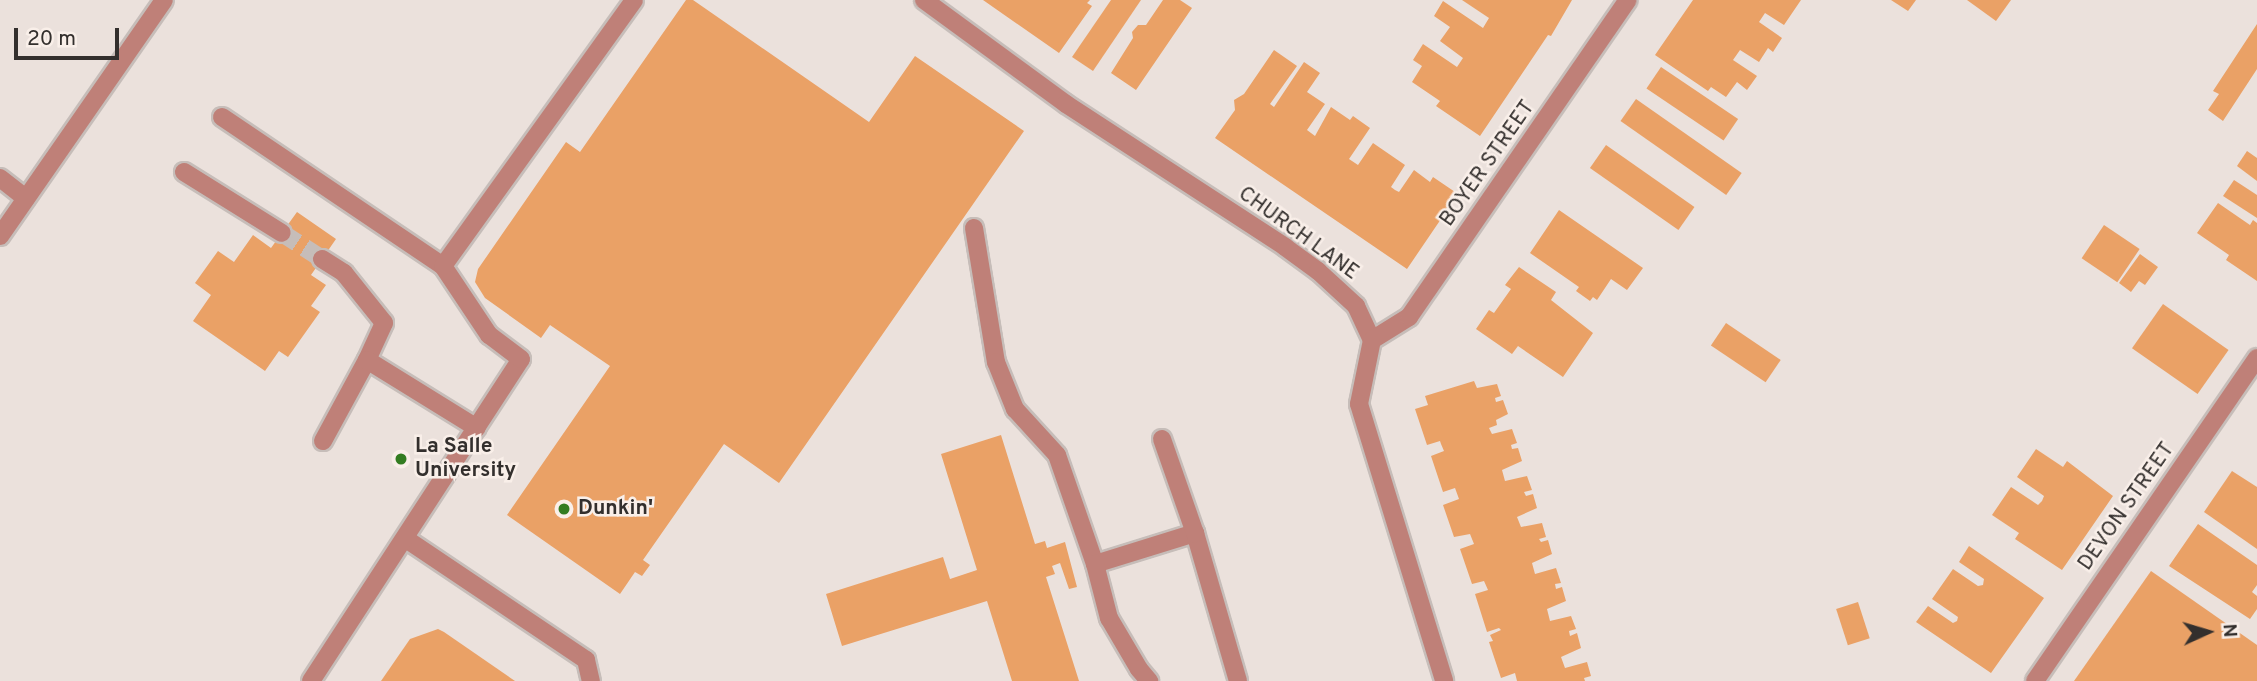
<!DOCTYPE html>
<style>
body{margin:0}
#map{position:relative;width:2257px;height:681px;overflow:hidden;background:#ebe1dc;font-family:Overpass,sans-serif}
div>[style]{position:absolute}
.building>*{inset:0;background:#eaa166;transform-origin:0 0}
.minor-tunnel>*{height:18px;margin-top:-9px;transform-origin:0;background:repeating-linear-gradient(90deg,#c6bdb9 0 18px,transparent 0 27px)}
.roads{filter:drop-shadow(2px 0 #c6bdb9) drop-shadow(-2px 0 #c6bdb9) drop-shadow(0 2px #c6bdb9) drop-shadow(0 -2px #c6bdb9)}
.minor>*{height:18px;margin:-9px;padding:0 9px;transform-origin:9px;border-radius:9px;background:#bf8078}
.dots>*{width:19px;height:19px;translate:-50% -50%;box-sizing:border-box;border:4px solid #f9efe9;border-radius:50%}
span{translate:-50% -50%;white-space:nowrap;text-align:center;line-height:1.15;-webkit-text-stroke:5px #f9efe9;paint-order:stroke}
.street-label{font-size:21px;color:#332f2d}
.poi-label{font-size:21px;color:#332f2d;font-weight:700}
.left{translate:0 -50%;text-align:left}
.north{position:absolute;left:2173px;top:597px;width:70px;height:70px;-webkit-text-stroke:5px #f9efe9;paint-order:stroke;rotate:86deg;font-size:19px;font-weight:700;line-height:28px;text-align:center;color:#332f2d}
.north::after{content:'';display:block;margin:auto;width:24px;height:32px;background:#332f2d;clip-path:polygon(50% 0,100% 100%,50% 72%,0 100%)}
.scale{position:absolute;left:14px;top:28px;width:105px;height:32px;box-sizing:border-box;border:4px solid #332f2d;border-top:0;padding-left:9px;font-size:21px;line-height:24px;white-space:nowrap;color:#332f2d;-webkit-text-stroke:5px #f9efe9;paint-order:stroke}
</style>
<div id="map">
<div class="building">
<i style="clip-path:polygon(686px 0,693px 0,869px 122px,915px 56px,1024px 131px,779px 483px,724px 444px,643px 560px,650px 565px,642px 576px,635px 572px,620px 594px,507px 515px,610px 366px,550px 325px,541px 338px,485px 298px,475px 282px,478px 269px,566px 142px,580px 152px)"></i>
<i style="clip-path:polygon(983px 0,1090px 0,1087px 3px,1092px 6px,1059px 53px)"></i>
<i style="clip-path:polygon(1111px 0,1141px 0,1093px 71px,1072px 57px)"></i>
<i style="clip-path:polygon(1163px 0,1180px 0,1192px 8px,1136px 90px,1111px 73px,1133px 38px,1132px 32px,1138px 25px,1146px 25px)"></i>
<i style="clip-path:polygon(1462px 0,1572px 0,1551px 36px,1548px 35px,1480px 136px,1436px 106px,1440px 101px,1412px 82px,1422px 66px,1413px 60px,1423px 44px,1457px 67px,1463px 58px,1440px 41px,1450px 27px,1434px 16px,1443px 1px,1483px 28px,1489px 18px)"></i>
<i style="clip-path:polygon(1693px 0,1801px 0,1784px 25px,1765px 13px,1759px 22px,1782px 38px,1773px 52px,1768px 48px,1759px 62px,1740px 50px,1733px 60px,1757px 76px,1747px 90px,1737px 82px,1726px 97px,1711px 87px,1708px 91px,1655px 55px)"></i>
<i style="clip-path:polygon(1891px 0,1916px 0,1908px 11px)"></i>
<i style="clip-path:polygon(1967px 0,2011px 0,1996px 21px)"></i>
<i style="clip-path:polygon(2257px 24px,2257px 69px,2223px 121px,2208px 110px,2219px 94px,2213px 91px)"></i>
<i style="clip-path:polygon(1274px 50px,1297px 66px,1270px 104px,1274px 107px,1304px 62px,1320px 73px,1307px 92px,1325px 104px,1307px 130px,1315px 136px,1331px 107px,1350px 120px,1353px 116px,1370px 128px,1349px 159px,1358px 165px,1373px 143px,1405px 165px,1391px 187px,1395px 190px,1399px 192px,1414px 170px,1430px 182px,1433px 177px,1458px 194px,1407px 269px,1215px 138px,1235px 110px,1234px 100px,1244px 94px)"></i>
<i style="left:1661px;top:67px;width:93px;height:26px;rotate:34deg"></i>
<i style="left:1636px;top:99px;width:129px;height:27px;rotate:35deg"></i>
<i style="left:1606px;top:145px;width:108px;height:28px;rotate:35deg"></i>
<i style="clip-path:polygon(2247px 151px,2257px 158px,2257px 181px,2237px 166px)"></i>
<i style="clip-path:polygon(2234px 180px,2257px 195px,2257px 218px,2223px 196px)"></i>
<i style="clip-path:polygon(2218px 203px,2250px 225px,2253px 220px,2257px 223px,2257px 281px,2226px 260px,2229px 255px,2197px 233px)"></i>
<i style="clip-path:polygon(1559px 210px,1643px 268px,1627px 290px,1611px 279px,1597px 300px,1593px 297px,1590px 301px,1576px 291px,1579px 287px,1530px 253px)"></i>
<i style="clip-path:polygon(297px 212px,336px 239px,311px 275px,326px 285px,311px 306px,320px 312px,288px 357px,279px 351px,265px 371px,193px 321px,211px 295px,195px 283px,218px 251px,234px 262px,253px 235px,271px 248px)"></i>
<i style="left:2104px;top:225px;width:43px;height:40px;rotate:34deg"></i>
<i style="clip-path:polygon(2140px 254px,2158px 267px,2145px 285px,2139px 281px,2131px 292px,2119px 283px)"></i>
<i style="clip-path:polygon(1519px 267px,1556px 292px,1551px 300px,1593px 333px,1563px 377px,1518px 346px,1512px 354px,1476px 329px,1489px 310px,1494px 313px,1511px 289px,1505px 285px)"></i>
<i style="left:2163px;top:304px;width:80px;height:54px;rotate:35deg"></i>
<i style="left:1726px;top:323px;width:66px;height:27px;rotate:34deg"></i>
<i style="clip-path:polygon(1474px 381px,1477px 388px,1497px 384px,1501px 396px,1495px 398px,1496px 402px,1503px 400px,1508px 414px,1496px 420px,1497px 425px,1489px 428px,1492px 434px,1512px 429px,1517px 443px,1511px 445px,1512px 449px,1518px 448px,1522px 461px,1502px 470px,1505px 481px,1527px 476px,1532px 490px,1524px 492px,1526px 496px,1533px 494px,1537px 508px,1517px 517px,1521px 527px,1542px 523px,1546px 537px,1539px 539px,1541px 542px,1548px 540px,1552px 554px,1532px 563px,1535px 574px,1556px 568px,1561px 583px,1555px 584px,1556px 589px,1562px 587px,1566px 601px,1547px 609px,1550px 621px,1571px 616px,1576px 629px,1569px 631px,1570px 636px,1577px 633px,1581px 648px,1561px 657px,1565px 668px,1587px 662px,1591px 676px,1584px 678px,1585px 681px,1517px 681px,1515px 673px,1501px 678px,1489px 642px,1493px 641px,1490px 635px,1501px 630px,1499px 628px,1487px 632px,1475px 594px,1488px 590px,1484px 581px,1472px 584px,1460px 549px,1474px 544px,1470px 534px,1454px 537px,1443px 505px,1459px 499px,1455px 488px,1443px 492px,1431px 456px,1444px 451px,1441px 444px,1440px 441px,1427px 445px,1415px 409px,1428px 405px,1425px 396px)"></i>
<i style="clip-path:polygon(1001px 435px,1035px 544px,1045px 541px,1047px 548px,1065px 542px,1077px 587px,1069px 589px,1060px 563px,1052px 566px,1055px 574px,1046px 577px,1079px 681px,1012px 681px,987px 601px,842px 646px,826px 594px,943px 557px,950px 579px,977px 570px,941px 454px)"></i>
<i style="clip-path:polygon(2036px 449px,2063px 467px,2067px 461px,2113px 496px,2062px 570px,2015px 539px,2019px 533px,1992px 515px,2011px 487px,2038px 505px,2042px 501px,2044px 496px,2017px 477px)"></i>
<i style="clip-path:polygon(2232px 471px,2257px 487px,2257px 549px,2204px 512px)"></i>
<i style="clip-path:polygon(2198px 524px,2257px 565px,2257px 585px,2252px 592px,2257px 596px,2257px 609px,2250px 619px,2169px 566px)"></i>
<i style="clip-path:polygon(1969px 546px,2044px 598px,1991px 673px,1916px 622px,1928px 606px,1953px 623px,1957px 621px,1958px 617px,1932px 599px,1953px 569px,1978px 586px,1983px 585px,1984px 579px,1959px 562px)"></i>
<i style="clip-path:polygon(2151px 571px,2257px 645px,2257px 681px,2074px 681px)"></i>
<i style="left:1858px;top:602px;width:38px;height:23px;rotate:72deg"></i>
<i style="clip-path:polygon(438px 629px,444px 632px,515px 681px,381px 681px,410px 639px)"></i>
</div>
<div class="minor-tunnel">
<i style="left:282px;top:233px;width:48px;rotate:33deg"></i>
</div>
<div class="roads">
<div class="minor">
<i style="left:924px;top:0;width:176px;rotate:36.2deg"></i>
<i style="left:1066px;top:104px;width:262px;rotate:33.1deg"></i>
<i style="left:1285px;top:247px;width:41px;rotate:36deg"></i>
<i style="left:1318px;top:271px;width:52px;rotate:42.6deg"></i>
<i style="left:1356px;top:306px;width:38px;rotate:65deg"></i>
<i style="left:1372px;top:340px;width:65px;rotate:101.5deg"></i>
<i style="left:1359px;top:404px;width:290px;rotate:72.9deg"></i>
<i style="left:222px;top:117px;width:267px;rotate:34deg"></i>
<i style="left:184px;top:172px;width:115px;rotate:31.9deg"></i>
<i style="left:0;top:178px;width:33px;rotate:38deg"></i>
<i style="left:974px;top:228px;width:136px;rotate:80.7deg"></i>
<i style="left:996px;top:362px;width:51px;rotate:68deg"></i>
<i style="left:1015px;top:409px;width:62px;rotate:47.6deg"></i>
<i style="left:1057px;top:455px;width:115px;rotate:70.8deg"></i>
<i style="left:1095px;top:564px;width:105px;rotate:-17.2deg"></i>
<i style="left:1195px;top:533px;width:154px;rotate:73.8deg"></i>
<i style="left:0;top:236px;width:287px;rotate:-55.2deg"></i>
<i style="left:322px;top:259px;width:26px;rotate:32deg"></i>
<i style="left:344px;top:273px;width:64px;rotate:51.3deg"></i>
<i style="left:384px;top:323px;width:41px;rotate:114.7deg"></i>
<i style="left:1372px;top:340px;width:44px;rotate:-31.9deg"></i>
<i style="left:1409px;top:317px;width:385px;rotate:-55.4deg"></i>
<i style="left:1162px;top:439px;width:100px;rotate:70.7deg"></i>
<i style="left:323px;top:441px;width:92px;rotate:-61.5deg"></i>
<i style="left:367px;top:360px;width:129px;rotate:31.7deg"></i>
<i style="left:406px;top:539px;width:217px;rotate:33.9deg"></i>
<i style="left:586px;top:660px;width:22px;rotate:77deg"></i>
<i style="left:1095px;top:564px;width:56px;rotate:75.5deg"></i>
<i style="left:1109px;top:618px;width:59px;rotate:59.5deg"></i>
<i style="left:1139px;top:669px;width:16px;rotate:50deg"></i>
<i style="left:311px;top:681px;width:384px;rotate:-56.9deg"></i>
<i style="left:521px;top:359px;width:40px;rotate:-143deg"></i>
<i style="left:489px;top:335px;width:83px;rotate:-123.7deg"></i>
<i style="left:443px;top:266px;width:327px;rotate:-54.3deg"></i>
<i style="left:2035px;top:681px;width:392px;rotate:-55.5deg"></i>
</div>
</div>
<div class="dots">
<i style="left:401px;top:459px;background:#337c21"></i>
<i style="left:564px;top:509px;background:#337c21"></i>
</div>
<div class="street-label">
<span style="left:1488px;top:164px;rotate:-55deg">BOYER STREET</span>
<span style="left:1298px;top:234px;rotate:36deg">CHURCH LANE</span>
<span style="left:2127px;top:507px;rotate:-55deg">DEVON STREET</span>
</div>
<div class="poi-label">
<span class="left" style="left:415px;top:459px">La Salle<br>University</span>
<span class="left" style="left:578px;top:509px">Dunkin'</span>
</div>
<div class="north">N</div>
<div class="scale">20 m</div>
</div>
